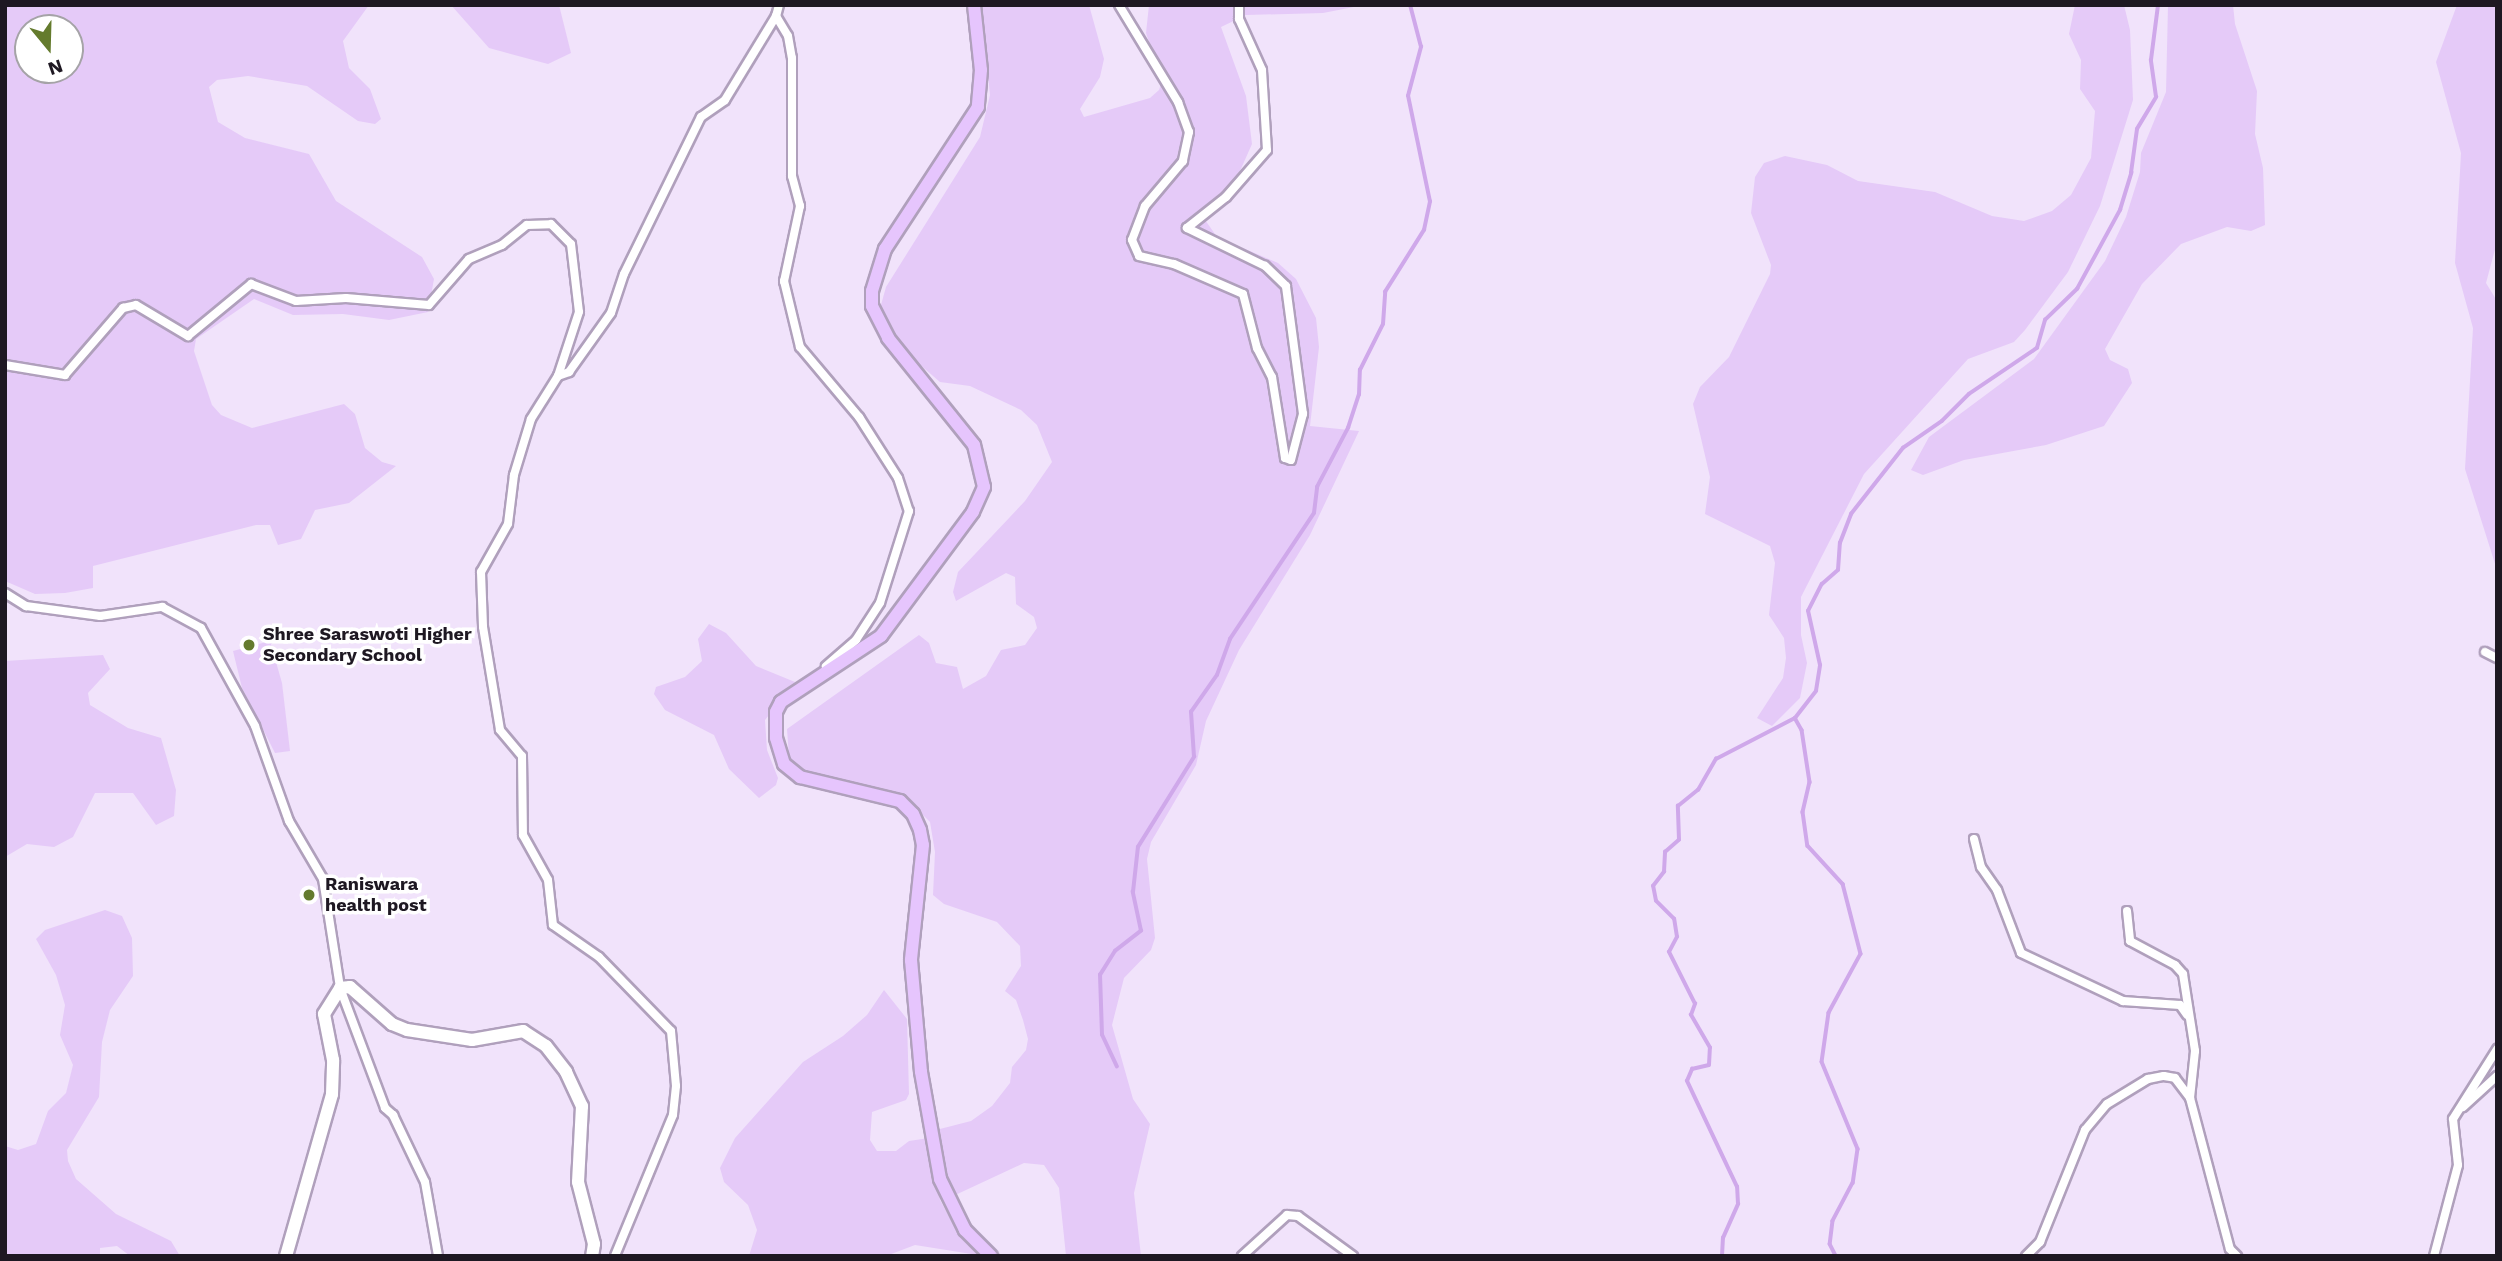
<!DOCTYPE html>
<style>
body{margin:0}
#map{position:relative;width:2502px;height:1261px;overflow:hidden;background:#f1e3fb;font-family:"Work Sans",sans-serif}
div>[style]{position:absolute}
.green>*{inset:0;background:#e5caf8}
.stream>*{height:3.5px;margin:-1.75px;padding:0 1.75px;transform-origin:1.75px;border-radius:1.75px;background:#cfa8ea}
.roads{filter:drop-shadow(2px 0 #b0a0bc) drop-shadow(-2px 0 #b0a0bc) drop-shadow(0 2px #b0a0bc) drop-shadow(0 -2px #b0a0bc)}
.street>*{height:8px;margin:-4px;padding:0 4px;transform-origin:4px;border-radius:4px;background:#fff}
.secondary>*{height:12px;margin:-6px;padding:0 6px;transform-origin:6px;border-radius:6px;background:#fff}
.primary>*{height:12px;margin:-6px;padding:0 6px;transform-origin:6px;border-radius:6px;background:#e6c5fd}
.dots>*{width:19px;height:19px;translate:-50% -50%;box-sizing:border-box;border:4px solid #fff;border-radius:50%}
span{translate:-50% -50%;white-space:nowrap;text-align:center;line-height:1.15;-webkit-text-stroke:7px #fff;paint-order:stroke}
.poi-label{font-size:18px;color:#1e1822;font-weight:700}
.left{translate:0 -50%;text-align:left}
.frame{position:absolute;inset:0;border:7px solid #1e1822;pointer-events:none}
.north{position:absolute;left:14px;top:14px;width:70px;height:70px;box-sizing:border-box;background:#fff;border:2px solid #a5a3a7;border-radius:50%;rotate:161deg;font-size:19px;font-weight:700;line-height:28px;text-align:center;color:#1e1822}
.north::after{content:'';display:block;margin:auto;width:24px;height:32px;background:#647b2d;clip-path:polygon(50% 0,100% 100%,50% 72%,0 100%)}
</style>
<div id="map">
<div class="green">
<i style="clip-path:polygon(evenodd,5px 5px,369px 5px,343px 41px,349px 68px,370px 89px,381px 119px,375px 124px,358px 121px,307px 86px,248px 76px,217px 80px,209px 87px,218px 122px,245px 138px,309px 154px,336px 201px,422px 257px,434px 279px,428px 312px,389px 320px,343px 314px,293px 315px,254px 299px,196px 339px,194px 351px,212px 405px,221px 415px,252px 428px,344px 404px,355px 414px,365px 448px,382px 462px,396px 466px,349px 503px,315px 510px,301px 539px,278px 545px,270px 525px,256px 525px,93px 566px,93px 588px,65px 593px,35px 594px,5px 581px,5px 5px,28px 28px,70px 28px,70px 70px,28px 70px,28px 28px)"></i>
<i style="clip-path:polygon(451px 5px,559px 5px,571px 53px,548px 64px,489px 48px)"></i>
<i style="clip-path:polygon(981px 5px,1089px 5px,1104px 59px,1100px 77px,1080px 109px,1084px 117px,1150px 98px,1159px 90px,1162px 81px,1146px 33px,1149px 5px,1364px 5px,1323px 13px,1246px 15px,1221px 27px,1246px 96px,1252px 144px,1236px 180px,1203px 217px,1217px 237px,1278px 263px,1296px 279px,1316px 318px,1319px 347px,1310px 426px,1359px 431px,1310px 535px,1239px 650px,1206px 721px,1196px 765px,1151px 842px,1147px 859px,1155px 938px,1151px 950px,1124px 978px,1112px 1025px,1133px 1099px,1150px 1124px,1134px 1193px,1141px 1256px,1066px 1256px,1059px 1188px,1044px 1165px,1024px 1163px,951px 1197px,936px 1130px,971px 1121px,992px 1106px,1010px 1083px,1012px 1067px,1026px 1050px,1028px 1039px,1023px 1020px,1016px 1000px,1005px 991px,1021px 966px,1020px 946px,997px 922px,944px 904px,933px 895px,935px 852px,930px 822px,903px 795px,805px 771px,789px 757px,787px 729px,919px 635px,929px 643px,936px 663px,957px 667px,963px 689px,986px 676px,1001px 650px,1025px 645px,1037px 628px,1034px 617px,1016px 604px,1015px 577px,1006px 573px,956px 601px,953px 592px,958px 572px,1025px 501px,1052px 462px,1037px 425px,1021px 410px,970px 386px,940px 382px,889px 338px,879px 312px,886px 287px,980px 137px,990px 95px)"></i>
<i style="clip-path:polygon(2075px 5px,2124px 5px,2130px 30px,2133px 100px,2100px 206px,2068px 272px,2025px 330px,2014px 342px,1968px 359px,1864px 474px,1801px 597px,1801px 635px,1807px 663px,1800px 698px,1772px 726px,1757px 718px,1783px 678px,1786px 658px,1784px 638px,1769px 615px,1775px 563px,1770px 546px,1705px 514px,1710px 477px,1693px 404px,1700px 387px,1729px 357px,1770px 274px,1771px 265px,1751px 213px,1755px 177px,1764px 163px,1785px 156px,1827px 165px,1858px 181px,1935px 192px,1992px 216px,2024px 221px,2052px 211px,2071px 195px,2091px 158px,2095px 111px,2080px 89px,2081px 60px,2069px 34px)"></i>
<i style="clip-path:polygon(2168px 5px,2233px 5px,2235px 24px,2257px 91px,2255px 134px,2263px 168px,2265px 225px,2251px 231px,2227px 227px,2181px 244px,2142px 284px,2105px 349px,2110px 360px,2128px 369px,2132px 383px,2104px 426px,2046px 445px,1964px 460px,1923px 475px,1911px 470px,1929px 437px,2034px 359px,2105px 261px,2126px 217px,2140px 172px,2141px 153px,2166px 92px)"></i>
<i style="clip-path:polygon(2457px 5px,2497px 5px,2497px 242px,2486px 283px,2497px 301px,2497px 570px,2465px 469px,2473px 328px,2455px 263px,2461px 153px,2436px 62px)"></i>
<i style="clip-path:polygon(709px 624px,726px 633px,756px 666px,795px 682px,765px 720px,767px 750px,778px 778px,776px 785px,759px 798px,729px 769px,714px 735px,665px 710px,654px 694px,656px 687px,685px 677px,702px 661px,698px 639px)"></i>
<i style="clip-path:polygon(270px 641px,282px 683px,290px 751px,275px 753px,242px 688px,233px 651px)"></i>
<i style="clip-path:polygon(103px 655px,110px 669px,88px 693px,90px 705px,128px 728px,161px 738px,176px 790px,174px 816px,156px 825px,133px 793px,95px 793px,73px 837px,54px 847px,27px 844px,5px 857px,5px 661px)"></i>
<i style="clip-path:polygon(105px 910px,122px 916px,132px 938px,133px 976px,110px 1010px,102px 1042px,99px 1097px,67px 1150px,68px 1161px,76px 1179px,116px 1214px,171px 1241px,180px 1256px,130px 1256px,117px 1246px,100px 1248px,100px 1256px,5px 1256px,5px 1146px,18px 1150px,36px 1144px,48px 1111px,66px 1093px,73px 1065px,60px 1035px,65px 1005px,56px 975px,36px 939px,45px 930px)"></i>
<i style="clip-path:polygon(884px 990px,907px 1019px,909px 1094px,906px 1100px,872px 1112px,870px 1140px,877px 1151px,896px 1151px,909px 1141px,929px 1138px,940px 1200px,957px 1231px,984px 1256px,915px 1245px,886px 1256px,749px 1256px,757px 1230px,748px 1205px,724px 1182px,720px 1168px,735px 1138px,803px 1062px,843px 1036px,867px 1015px)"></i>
</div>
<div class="stream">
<i style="left:1795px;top:718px;width:14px;rotate:60deg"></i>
<i style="left:1802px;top:730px;width:53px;rotate:81.3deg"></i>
<i style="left:1810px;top:782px;width:31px;rotate:103deg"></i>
<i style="left:1803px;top:812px;width:34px;rotate:82deg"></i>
<i style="left:1808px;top:846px;width:52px;rotate:47.4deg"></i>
<i style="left:1843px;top:884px;width:72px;rotate:75.6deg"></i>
<i style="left:1861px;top:954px;width:67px;rotate:118.5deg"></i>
<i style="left:1829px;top:1013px;width:49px;rotate:98.1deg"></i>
<i style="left:1822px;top:1062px;width:94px;rotate:67.5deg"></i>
<i style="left:1858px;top:1149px;width:34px;rotate:98deg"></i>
<i style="left:1853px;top:1183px;width:43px;rotate:117.8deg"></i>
<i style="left:1833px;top:1221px;width:23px;rotate:97deg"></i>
<i style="left:1830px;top:1244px;width:13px;rotate:63deg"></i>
<i style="left:1117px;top:1067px;width:35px;rotate:-115deg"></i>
<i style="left:1102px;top:1035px;width:60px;rotate:-91.9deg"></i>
<i style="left:1100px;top:975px;width:28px;rotate:-58deg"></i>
<i style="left:1115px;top:951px;width:33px;rotate:-38deg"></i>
<i style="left:1141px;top:931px;width:40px;rotate:-102deg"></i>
<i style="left:1133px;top:892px;width:45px;rotate:-83.7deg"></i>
<i style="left:1138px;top:847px;width:106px;rotate:-58.1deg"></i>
<i style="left:1194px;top:757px;width:45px;rotate:-93.8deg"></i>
<i style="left:1191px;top:712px;width:45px;rotate:-54.9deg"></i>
<i style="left:1217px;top:675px;width:38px;rotate:-70deg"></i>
<i style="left:1230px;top:639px;width:151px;rotate:-56.3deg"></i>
<i style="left:1314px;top:513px;width:26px;rotate:-83deg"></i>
<i style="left:1317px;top:487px;width:67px;rotate:-62.3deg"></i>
<i style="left:1348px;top:428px;width:35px;rotate:-72deg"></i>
<i style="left:1359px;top:395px;width:25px;rotate:-88deg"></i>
<i style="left:1360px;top:370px;width:51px;rotate:-63.4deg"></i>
<i style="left:1383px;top:324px;width:32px;rotate:-86deg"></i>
<i style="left:1385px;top:292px;width:73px;rotate:-57.8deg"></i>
<i style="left:1424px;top:230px;width:29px;rotate:-78deg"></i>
<i style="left:1430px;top:202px;width:108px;rotate:-101.7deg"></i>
<i style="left:1408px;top:96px;width:51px;rotate:-75.1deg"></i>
<i style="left:1421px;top:47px;width:43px;rotate:-104.7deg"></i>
<i style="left:1722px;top:1256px;width:18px;rotate:-87deg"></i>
<i style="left:1723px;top:1238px;width:37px;rotate:-66deg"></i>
<i style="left:1738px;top:1204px;width:17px;rotate:-93deg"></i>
<i style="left:1737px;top:1187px;width:117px;rotate:-115.3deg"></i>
<i style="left:1687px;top:1081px;width:13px;rotate:-67deg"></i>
<i style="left:1692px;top:1069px;width:17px;rotate:-13deg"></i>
<i style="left:1709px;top:1065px;width:17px;rotate:-87deg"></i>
<i style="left:1710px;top:1048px;width:38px;rotate:-120deg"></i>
<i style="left:1691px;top:1015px;width:12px;rotate:-70deg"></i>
<i style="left:1695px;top:1004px;width:58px;rotate:-116.6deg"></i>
<i style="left:1669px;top:952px;width:17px;rotate:-62deg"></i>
<i style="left:1677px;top:937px;width:18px;rotate:-99deg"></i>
<i style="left:1674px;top:919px;width:25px;rotate:-135deg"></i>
<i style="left:1656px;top:901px;width:15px;rotate:-101deg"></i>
<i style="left:1653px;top:886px;width:18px;rotate:-52deg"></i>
<i style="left:1664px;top:872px;width:20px;rotate:-87deg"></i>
<i style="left:1665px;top:852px;width:18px;rotate:-41deg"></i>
<i style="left:1679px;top:840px;width:34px;rotate:-92deg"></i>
<i style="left:1678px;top:806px;width:26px;rotate:-39deg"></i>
<i style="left:1698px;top:790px;width:36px;rotate:-60deg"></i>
<i style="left:1716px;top:759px;width:89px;rotate:-27.4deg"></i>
<i style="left:1795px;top:718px;width:34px;rotate:-52deg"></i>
<i style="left:1816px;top:691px;width:26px;rotate:-81deg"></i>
<i style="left:1820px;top:665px;width:55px;rotate:-102.5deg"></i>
<i style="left:1808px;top:611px;width:30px;rotate:-63deg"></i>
<i style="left:1822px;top:584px;width:21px;rotate:-41deg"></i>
<i style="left:1838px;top:570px;width:27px;rotate:-86deg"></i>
<i style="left:1840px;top:543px;width:31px;rotate:-69deg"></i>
<i style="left:1851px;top:514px;width:84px;rotate:-51.8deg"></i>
<i style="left:1903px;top:448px;width:47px;rotate:-34.7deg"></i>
<i style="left:1942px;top:421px;width:38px;rotate:-45deg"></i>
<i style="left:1969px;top:394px;width:82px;rotate:-34.1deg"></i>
<i style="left:2037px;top:348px;width:29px;rotate:-74deg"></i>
<i style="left:2045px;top:320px;width:45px;rotate:-44.1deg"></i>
<i style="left:2077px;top:289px;width:90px;rotate:-61.4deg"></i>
<i style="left:2120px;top:210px;width:39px;rotate:-73deg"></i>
<i style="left:2131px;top:173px;width:44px;rotate:-82.2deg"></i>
<i style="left:2137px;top:129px;width:37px;rotate:-59deg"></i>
<i style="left:2156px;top:97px;width:37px;rotate:-98deg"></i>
<i style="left:2151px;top:60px;width:55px;rotate:-82.7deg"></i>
</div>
<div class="roads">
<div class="street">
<i style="left:779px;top:5px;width:11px;rotate:105deg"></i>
<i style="left:776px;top:16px;width:23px;rotate:59deg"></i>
<i style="left:788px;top:36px;width:22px;rotate:80deg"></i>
<i style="left:792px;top:58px;width:118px;rotate:90deg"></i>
<i style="left:792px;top:176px;width:31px;rotate:75deg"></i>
<i style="left:800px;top:206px;width:77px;rotate:102deg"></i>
<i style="left:784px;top:281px;width:68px;rotate:76.4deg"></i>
<i style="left:800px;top:347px;width:92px;rotate:49.9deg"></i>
<i style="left:859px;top:417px;width:72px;rotate:57.4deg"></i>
<i style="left:898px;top:478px;width:35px;rotate:72deg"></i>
<i style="left:909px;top:511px;width:96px;rotate:107.5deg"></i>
<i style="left:880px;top:603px;width:44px;rotate:123deg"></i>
<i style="left:856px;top:640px;width:40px;rotate:139deg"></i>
<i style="left:1119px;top:5px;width:114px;rotate:58.7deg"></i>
<i style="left:1178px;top:102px;width:32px;rotate:70deg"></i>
<i style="left:1189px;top:132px;width:30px;rotate:102deg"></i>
<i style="left:1183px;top:161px;width:59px;rotate:130.2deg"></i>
<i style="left:1145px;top:206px;width:36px;rotate:111deg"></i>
<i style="left:1132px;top:240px;width:17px;rotate:66deg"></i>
<i style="left:1139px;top:256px;width:36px;rotate:13deg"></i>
<i style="left:1174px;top:264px;width:75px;rotate:23.5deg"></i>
<i style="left:1243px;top:294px;width:56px;rotate:75.5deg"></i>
<i style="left:1257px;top:348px;width:33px;rotate:63deg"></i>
<i style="left:1272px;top:377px;width:82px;rotate:80.9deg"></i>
<i style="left:1285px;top:458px;width:6px;rotate:18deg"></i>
<i style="left:1291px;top:460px;width:48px;rotate:-75.4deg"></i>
<i style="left:1303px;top:414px;width:129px;rotate:-97.6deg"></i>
<i style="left:1286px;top:286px;width:29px;rotate:-136deg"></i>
<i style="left:1265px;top:266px;width:87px;rotate:-154deg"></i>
<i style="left:1187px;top:228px;width:50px;rotate:-38.5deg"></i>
<i style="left:1226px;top:197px;width:62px;rotate:-48.9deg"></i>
<i style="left:1267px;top:150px;width:80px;rotate:-93.6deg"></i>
<i style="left:1262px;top:70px;width:56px;rotate:-114.3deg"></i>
<i style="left:1239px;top:19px;width:14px;rotate:-90deg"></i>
<i style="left:5px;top:365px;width:61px;rotate:9.5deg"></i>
<i style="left:65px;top:375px;width:89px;rotate:-49.1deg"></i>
<i style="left:123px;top:308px;width:13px;rotate:-13deg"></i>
<i style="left:136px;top:305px;width:61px;rotate:30.8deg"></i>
<i style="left:188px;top:336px;width:82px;rotate:-39.5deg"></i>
<i style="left:251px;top:284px;width:48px;rotate:20.7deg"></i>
<i style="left:296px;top:301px;width:50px;rotate:-3.4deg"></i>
<i style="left:346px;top:298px;width:83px;rotate:4.8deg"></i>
<i style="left:429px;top:305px;width:61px;rotate:-49deg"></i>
<i style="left:469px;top:259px;width:36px;rotate:-23deg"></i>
<i style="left:502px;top:245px;width:32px;rotate:-39deg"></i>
<i style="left:527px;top:225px;width:24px;rotate:-2deg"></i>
<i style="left:551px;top:224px;width:28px;rotate:45deg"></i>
<i style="left:571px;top:244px;width:68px;rotate:83.3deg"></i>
<i style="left:579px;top:312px;width:67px;rotate:108.2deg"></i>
<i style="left:558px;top:376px;width:51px;rotate:122.1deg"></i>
<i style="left:531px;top:419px;width:59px;rotate:106.9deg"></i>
<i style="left:514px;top:475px;width:49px;rotate:97deg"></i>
<i style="left:508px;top:524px;width:55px;rotate:119.4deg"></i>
<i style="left:481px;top:572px;width:55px;rotate:87.9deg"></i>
<i style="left:483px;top:627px;width:104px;rotate:80.6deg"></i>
<i style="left:500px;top:730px;width:34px;rotate:50deg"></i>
<i style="left:522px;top:756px;width:79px;rotate:89.3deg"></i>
<i style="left:523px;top:835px;width:51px;rotate:60.9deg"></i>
<i style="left:548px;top:880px;width:45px;rotate:83.7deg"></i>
<i style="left:553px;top:925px;width:56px;rotate:34.8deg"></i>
<i style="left:599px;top:957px;width:103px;rotate:45.8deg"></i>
<i style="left:671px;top:1031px;width:55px;rotate:84.8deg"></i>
<i style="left:676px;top:1086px;width:29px;rotate:96deg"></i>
<i style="left:673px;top:1115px;width:152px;rotate:112.4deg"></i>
<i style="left:558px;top:376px;width:12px;rotate:-20deg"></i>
<i style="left:569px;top:372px;width:72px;rotate:-54.6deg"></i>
<i style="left:611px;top:313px;width:41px;rotate:-71.6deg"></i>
<i style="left:624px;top:274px;width:175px;rotate:-63.9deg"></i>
<i style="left:701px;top:117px;width:29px;rotate:-35deg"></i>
<i style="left:725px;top:100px;width:98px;rotate:-58.7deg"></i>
<i style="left:5px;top:593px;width:25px;rotate:32deg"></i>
<i style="left:26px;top:606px;width:75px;rotate:7.7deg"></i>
<i style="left:100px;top:616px;width:63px;rotate:-8.3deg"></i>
<i style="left:162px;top:607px;width:44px;rotate:28.3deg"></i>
<i style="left:201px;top:628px;width:112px;rotate:61.1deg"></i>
<i style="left:255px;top:726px;width:101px;rotate:70.3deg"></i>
<i style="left:289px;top:821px;width:67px;rotate:59.6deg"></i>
<i style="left:323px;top:879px;width:110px;rotate:81.1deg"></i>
<i style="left:340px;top:988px;width:128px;rotate:69.4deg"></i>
<i style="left:385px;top:1108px;width:11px;rotate:41deg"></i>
<i style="left:393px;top:1115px;width:74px;rotate:64.5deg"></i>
<i style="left:425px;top:1182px;width:75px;rotate:80deg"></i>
<i style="left:2485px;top:652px;width:13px;rotate:27deg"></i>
<i style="left:1974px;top:839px;width:29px;rotate:76deg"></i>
<i style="left:1981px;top:867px;width:28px;rotate:55deg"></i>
<i style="left:1997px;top:890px;width:67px;rotate:69.1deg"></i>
<i style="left:2021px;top:953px;width:113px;rotate:25.2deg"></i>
<i style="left:2123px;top:1001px;width:57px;rotate:4deg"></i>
<i style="left:2180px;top:1005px;width:12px;rotate:55deg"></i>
<i style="left:2127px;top:911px;width:30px;rotate:84deg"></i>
<i style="left:2130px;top:941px;width:51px;rotate:28.1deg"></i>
<i style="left:2175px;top:965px;width:12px;rotate:48deg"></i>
<i style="left:2183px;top:974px;width:78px;rotate:81.1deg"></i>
<i style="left:2195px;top:1051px;width:47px;rotate:96.1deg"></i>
<i style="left:2463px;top:1107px;width:46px;rotate:-42.4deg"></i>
<i style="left:1242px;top:1256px;width:61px;rotate:-42.3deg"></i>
<i style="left:1287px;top:1215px;width:11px;rotate:5deg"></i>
<i style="left:1298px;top:1216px;width:68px;rotate:36deg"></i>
<i style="left:2026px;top:1256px;width:20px;rotate:-45deg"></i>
<i style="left:2040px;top:1242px;width:121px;rotate:-68.1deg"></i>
<i style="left:2085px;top:1130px;width:34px;rotate:-50deg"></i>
<i style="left:2107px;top:1104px;width:48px;rotate:-31.4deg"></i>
<i style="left:2148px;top:1079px;width:16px;rotate:-11deg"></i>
<i style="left:2164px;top:1076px;width:11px;rotate:10deg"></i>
<i style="left:2175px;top:1078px;width:25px;rotate:53deg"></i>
<i style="left:2190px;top:1098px;width:156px;rotate:75.2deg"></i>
<i style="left:2230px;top:1249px;width:10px;rotate:45deg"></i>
<i style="left:2434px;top:1256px;width:94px;rotate:-75.2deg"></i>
<i style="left:2458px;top:1165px;width:46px;rotate:-96.2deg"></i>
<i style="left:2453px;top:1119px;width:83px;rotate:-57.8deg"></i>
</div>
<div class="secondary">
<i style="left:286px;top:1256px;width:168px;rotate:-74.1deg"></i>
<i style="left:332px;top:1094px;width:34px;rotate:-88deg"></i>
<i style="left:333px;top:1060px;width:47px;rotate:-101.1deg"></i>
<i style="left:324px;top:1014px;width:31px;rotate:-58deg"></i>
<i style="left:340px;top:988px;width:10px;rotate:-6deg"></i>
<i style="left:350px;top:987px;width:56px;rotate:41.4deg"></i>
<i style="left:392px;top:1024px;width:16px;rotate:22deg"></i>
<i style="left:407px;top:1030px;width:66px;rotate:8.7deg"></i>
<i style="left:472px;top:1040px;width:52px;rotate:-10deg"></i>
<i style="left:523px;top:1031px;width:27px;rotate:33deg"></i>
<i style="left:546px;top:1046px;width:33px;rotate:52deg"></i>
<i style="left:566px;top:1072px;width:38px;rotate:65deg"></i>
<i style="left:582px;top:1106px;width:76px;rotate:93deg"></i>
<i style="left:578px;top:1182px;width:64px;rotate:75.5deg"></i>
<i style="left:594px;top:1244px;width:12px;rotate:99deg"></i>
</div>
<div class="primary">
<i style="left:974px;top:5px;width:65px;rotate:83.9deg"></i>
<i style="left:981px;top:70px;width:37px;rotate:95deg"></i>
<i style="left:978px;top:107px;width:170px;rotate:123.2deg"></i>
<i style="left:885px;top:249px;width:44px;rotate:107.2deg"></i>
<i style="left:872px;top:291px;width:15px;rotate:90deg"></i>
<i style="left:872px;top:306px;width:36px;rotate:63deg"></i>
<i style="left:888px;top:338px;width:137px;rotate:51.2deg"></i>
<i style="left:974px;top:445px;width:43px;rotate:76.6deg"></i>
<i style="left:984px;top:487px;width:27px;rotate:114deg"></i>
<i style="left:973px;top:512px;width:154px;rotate:126.6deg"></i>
<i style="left:881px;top:636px;width:120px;rotate:146.6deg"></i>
<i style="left:781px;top:702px;width:11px;rotate:117deg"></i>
<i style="left:776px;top:712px;width:26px;rotate:90deg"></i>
<i style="left:776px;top:738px;width:27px;rotate:73deg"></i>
<i style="left:784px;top:764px;width:21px;rotate:39deg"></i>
<i style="left:800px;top:777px;width:103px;rotate:13.5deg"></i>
<i style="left:900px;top:801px;width:18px;rotate:45deg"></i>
<i style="left:913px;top:814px;width:17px;rotate:66deg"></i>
<i style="left:920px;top:830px;width:15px;rotate:79deg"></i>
<i style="left:923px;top:845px;width:116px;rotate:96deg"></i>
<i style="left:911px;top:960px;width:112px;rotate:84.9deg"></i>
<i style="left:921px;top:1072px;width:109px;rotate:79.9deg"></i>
<i style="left:940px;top:1179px;width:57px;rotate:63.9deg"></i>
<i style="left:965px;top:1230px;width:37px;rotate:45deg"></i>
</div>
</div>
<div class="dots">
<i style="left:249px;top:645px;background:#647b2d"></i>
<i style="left:309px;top:895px;background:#647b2d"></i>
</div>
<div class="poi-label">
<span class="left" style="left:263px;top:645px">Shree Saraswoti Higher<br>Secondary School</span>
<span class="left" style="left:325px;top:895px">Raniswara<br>health post</span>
</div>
<div class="frame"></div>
<div class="north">N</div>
</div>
